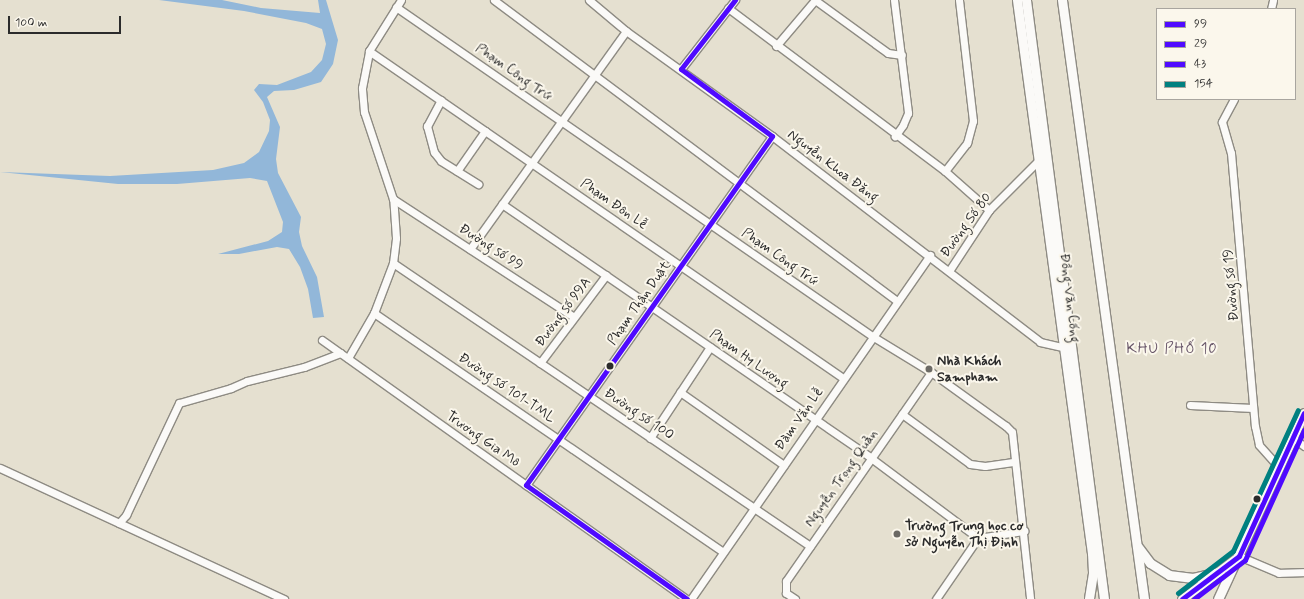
<!DOCTYPE html>
<meta charset="utf-8">
<style>
body{margin:0}
#map{position:relative;width:1304px;height:599px;overflow:hidden;background:#e5e0d0;font-family:Mynerve,sans-serif}
div>[style]{position:absolute}
.water>*{inset:0;background:#92b7d9}
.roads{filter:drop-shadow(1px 0 #8e8b83) drop-shadow(-1px 0 #8e8b83) drop-shadow(0 1px #8e8b83) drop-shadow(0 -1px #8e8b83)}
.minor>*{height:7px;margin:-3.5px;padding:0 3.5px;transform-origin:3.5px;border-radius:3.5px;background:#fbfaf8}
.major>*{height:9px;margin:-4.5px;padding:0 4.5px;transform-origin:4.5px;border-radius:4.5px;background:#fbfaf8}
.bus-1>*{height:5px;margin:-2.5px;padding:0 2.5px;transform-origin:2.5px;border-radius:2.5px;background:#4f0aff}
.bus-2>*{height:5px;margin:-2.5px;padding:0 2.5px;transform-origin:2.5px;border-radius:2.5px;background:#4f0aff}
.bus-3>*{height:5px;margin:-2.5px;padding:0 2.5px;transform-origin:2.5px;border-radius:2.5px;background:#4f0aff}
.bus-4>*{height:5px;margin:-2.5px;padding:0 2.5px;transform-origin:2.5px;border-radius:2.5px;background:#008080}
.dots>*{width:11px;height:11px;translate:-50% -50%;box-sizing:border-box;border:2px solid #fbf7ec;border-radius:50%}
span{translate:-50% -50%;white-space:nowrap;text-align:center;line-height:1.15;-webkit-text-stroke:4px #fbf7ec;paint-order:stroke}
.street-label{font-size:14px;color:#2b2b2b}
.poi-label{font-size:14px;color:#2b2b2b;font-weight:700}
.left{translate:0 -50%;text-align:left}
.neighbourhood-label{font-size:15px;color:#685669;letter-spacing:1px}
.legend{position:absolute;left:1156px;top:8px;width:140px;height:92px;box-sizing:border-box;background:#fbf7ec;border:1px solid #a8a59f;margin:0;padding:5px 7px;list-style:none;font-size:12px;color:#2b2b2b}
.legend li{display:flex;align-items:center;gap:8px;height:20px}
.legend b{width:20px;border:1px solid #a8a59f}
.scale{position:absolute;left:8px;top:16px;width:113px;height:18px;box-sizing:border-box;border:2px solid #2b2b2b;border-top:0;padding-left:5px;font-size:12px;line-height:14px;white-space:nowrap;color:#2b2b2b;-webkit-text-stroke:3px #fbf7ec;paint-order:stroke}
</style>
<div id="map">
<div class="water">
<i style="clip-path:polygon(159px 0,222px 0,261px 8px,320px 13px,318px 0,326px 0,338px 40px,333px 64px,321px 82px,294px 90px,274px 91px,267px 97px,280px 127px,276px 159px,278px 173px,301px 217px,299px 232px,302px 246px,317px 277px,324px 317px,313px 318px,308px 289px,300px 267px,289px 249px,277px 247px,239px 254px,218px 254px,268px 241px,282px 232px,283px 222px,267px 181px,250px 178px,177px 184px,118px 184px,0 172px,110px 176px,213px 170px,244px 163px,259px 152px,269px 131px,270px 120px,263px 102px,254px 90px,259px 84px,277px 85px,311px 72px,322px 60px,326px 44px,322px 29px,306px 23px,244px 11px)"></i>
</div>
<div class="roads">
<div class="minor">
<i style="left:494px;top:0;width:503px;rotate:36.76deg"></i>
<i style="left:589px;top:0;width:48px;rotate:40deg"></i>
<i style="left:626px;top:31px;width:180px;rotate:35.7deg"></i>
<i style="left:772px;top:136px;width:338px;rotate:37.5deg"></i>
<i style="left:1040px;top:342px;width:23px;rotate:13deg"></i>
<i style="left:815px;top:0;width:90px;rotate:36deg"></i>
<i style="left:888px;top:53px;width:14px;rotate:8deg"></i>
<i style="left:894px;top:0;width:114px;rotate:82.9deg"></i>
<i style="left:908px;top:113px;width:13px;rotate:113deg"></i>
<i style="left:903px;top:125px;width:14px;rotate:126deg"></i>
<i style="left:396px;top:7px;width:579px;rotate:34.65deg"></i>
<i style="left:872px;top:336px;width:69px;rotate:31.4deg"></i>
<i style="left:931px;top:372px;width:92px;rotate:35.8deg"></i>
<i style="left:1006px;top:426px;width:8px;rotate:45deg"></i>
<i style="left:1012px;top:432px;width:168px;rotate:83.8deg"></i>
<i style="left:728px;top:8px;width:271px;rotate:36.9deg"></i>
<i style="left:945px;top:171px;width:59px;rotate:41.6deg"></i>
<i style="left:1271px;top:9px;width:9px;rotate:-77deg"></i>
<i style="left:776px;top:46px;width:60px;rotate:-49.7deg"></i>
<i style="left:369px;top:51px;width:576px;rotate:34.6deg"></i>
<i style="left:681px;top:69px;width:88px;rotate:-52deg"></i>
<i style="left:1234px;top:99px;width:26px;rotate:118deg"></i>
<i style="left:1222px;top:122px;width:32px;rotate:74deg"></i>
<i style="left:1231px;top:153px;width:274px;rotate:85deg"></i>
<i style="left:1255px;top:426px;width:19px;rotate:78deg"></i>
<i style="left:1259px;top:445px;width:28px;rotate:48deg"></i>
<i style="left:441px;top:100px;width:30px;rotate:118deg"></i>
<i style="left:427px;top:126px;width:27px;rotate:75deg"></i>
<i style="left:434px;top:152px;width:11px;rotate:52deg"></i>
<i style="left:441px;top:161px;width:44px;rotate:31.9deg"></i>
<i style="left:457px;top:171px;width:49px;rotate:-55deg"></i>
<i style="left:945px;top:171px;width:36px;rotate:-52deg"></i>
<i style="left:967px;top:143px;width:23px;rotate:-75deg"></i>
<i style="left:973px;top:121px;width:122px;rotate:-96.6deg"></i>
<i style="left:393px;top:199px;width:216px;rotate:33.1deg"></i>
<i style="left:502px;top:204px;width:448px;rotate:34.5deg"></i>
<i style="left:871px;top:458px;width:134px;rotate:36.8deg"></i>
<i style="left:470px;top:249px;width:268px;rotate:-54.4deg"></i>
<i style="left:393px;top:263px;width:504px;rotate:34.16deg"></i>
<i style="left:949px;top:271px;width:73px;rotate:-56.7deg"></i>
<i style="left:989px;top:210px;width:71px;rotate:-45deg"></i>
<i style="left:374px;top:313px;width:423px;rotate:34.4deg"></i>
<i style="left:322px;top:340px;width:448px;rotate:35.4deg"></i>
<i style="left:348px;top:358px;width:52px;rotate:-60deg"></i>
<i style="left:374px;top:313px;width:53px;rotate:-69.2deg"></i>
<i style="left:393px;top:263px;width:25px;rotate:-83deg"></i>
<i style="left:396px;top:238px;width:39px;rotate:-94deg"></i>
<i style="left:393px;top:199px;width:92px;rotate:-108.4deg"></i>
<i style="left:364px;top:112px;width:24px;rotate:-95deg"></i>
<i style="left:362px;top:88px;width:38px;rotate:-79deg"></i>
<i style="left:369px;top:51px;width:60px;rotate:-57.9deg"></i>
<i style="left:540px;top:363px;width:110px;rotate:-53.1deg"></i>
<i style="left:680px;top:392px;width:127px;rotate:35.1deg"></i>
<i style="left:1190px;top:405px;width:63px;rotate:2.7deg"></i>
<i style="left:902px;top:414px;width:84px;rotate:36.3deg"></i>
<i style="left:970px;top:464px;width:15px;rotate:8deg"></i>
<i style="left:985px;top:466px;width:30px;rotate:-8deg"></i>
<i style="left:1292px;top:437px;width:15px;rotate:37deg"></i>
<i style="left:650px;top:438px;width:109px;rotate:-56.6deg"></i>
<i style="left:0;top:468px;width:313px;rotate:24.8deg"></i>
<i style="left:526px;top:485px;width:427px;rotate:-54.8deg"></i>
<i style="left:119px;top:523px;width:11px;rotate:-49deg"></i>
<i style="left:126px;top:515px;width:124px;rotate:-64.7deg"></i>
<i style="left:179px;top:403px;width:54px;rotate:-16.1deg"></i>
<i style="left:231px;top:388px;width:17px;rotate:-24deg"></i>
<i style="left:247px;top:381px;width:59px;rotate:-13.8deg"></i>
<i style="left:304px;top:367px;width:39px;rotate:-21deg"></i>
<i style="left:978px;top:538px;width:47px;rotate:-8.7deg"></i>
<i style="left:1239px;top:556px;width:43px;rotate:23deg"></i>
<i style="left:1279px;top:573px;width:25px;rotate:-2deg"></i>
<i style="left:691px;top:599px;width:419px;rotate:-55.2deg"></i>
<i style="left:795px;top:599px;width:11px;rotate:-146deg"></i>
<i style="left:786px;top:593px;width:12px;rotate:-90deg"></i>
<i style="left:786px;top:581px;width:254px;rotate:-55.2deg"></i>
<i style="left:936px;top:599px;width:74px;rotate:-55.5deg"></i>
</div>
<div class="major">
<i style="left:1017px;top:0;width:558px;rotate:82.28deg"></i>
<i style="left:1092px;top:553px;width:20px;rotate:87deg"></i>
<i style="left:1093px;top:573px;width:26px;rotate:99deg"></i>
<i style="left:1026px;top:0;width:604px;rotate:82.58deg"></i>
<i style="left:1062px;top:0;width:605px;rotate:82.2deg"></i>
<i style="left:1138px;top:547px;width:20px;rotate:53deg"></i>
<i style="left:1150px;top:563px;width:22px;rotate:32deg"></i>
<i style="left:1169px;top:575px;width:24px;rotate:7deg"></i>
<i style="left:1193px;top:578px;width:28px;rotate:-13deg"></i>
<i style="left:1182px;top:599px;width:66px;rotate:-37deg"></i>
<i style="left:1218px;top:599px;width:205px;rotate:-65.2deg"></i>
</div>
</div>
<div class="bus-1">
<i style="left:681px;top:69px;width:113px;rotate:36.4deg"></i>
<i style="left:681px;top:69px;width:88px;rotate:-52deg"></i>
<i style="left:526px;top:485px;width:427px;rotate:-54.8deg"></i>
<i style="left:526px;top:485px;width:197px;rotate:35.3deg"></i>
</div>
<div class="bus-2">
<i style="left:1182px;top:599px;width:71px;rotate:-37deg"></i>
<i style="left:1239px;top:556px;width:157px;rotate:-65.6deg"></i>
</div>
<div class="bus-3">
<i style="left:1194px;top:599px;width:64px;rotate:-37.4deg"></i>
<i style="left:1245px;top:560px;width:143px;rotate:-65.6deg"></i>
</div>
<div class="bus-4">
<i style="left:1178px;top:593px;width:69px;rotate:-37.4deg"></i>
<i style="left:1233px;top:551px;width:155px;rotate:-65.3deg"></i>
</div>
<div class="dots">
<i style="left:610px;top:366px;background:#2b2b2b"></i>
<i style="left:929px;top:369px;background:#6c6a65"></i>
<i style="left:1257px;top:499px;background:#2b2b2b"></i>
<i style="left:897px;top:534px;background:#6c6a65"></i>
</div>
<div class="street-label">
<span style="left:514px;top:72px;rotate:35deg">Phạm Công Trứ</span>
<span style="left:833px;top:166px;rotate:37deg">Nguyễn Khoa Đăng</span>
<span style="left:614px;top:204px;rotate:35deg">Phạm Đôn Lễ</span>
<span style="left:966px;top:225px;rotate:-54deg">Đường Số 80</span>
<span style="left:491px;top:247px;rotate:33deg">Đường số 99</span>
<span style="left:780px;top:257px;rotate:35deg">Phạm Công Trứ</span>
<span style="left:1231px;top:285px;rotate:-95deg">Đường số 19</span>
<span style="left:1070px;top:298px;rotate:83deg">Đồng Văn Cống</span>
<span style="left:639px;top:303px;rotate:-55deg">Phạm Thận Duật</span>
<span style="left:563px;top:312px;rotate:-53deg">Đường số 99A</span>
<span style="left:749px;top:359px;rotate:35deg">Phạm Hy Lượng</span>
<span style="left:507px;top:388px;rotate:34deg">Đường số 101-TML</span>
<span style="left:639px;top:414px;rotate:34deg">Đường số 100</span>
<span style="left:799px;top:419px;rotate:-55deg">Đàm Văn Lễ</span>
<span style="left:483px;top:439px;rotate:35deg">Trương Gia Mô</span>
<span style="left:841px;top:478px;rotate:-55deg">Nguyễn Trọng Quản</span>
</div>
<div class="poi-label">
<span class="left" style="left:937px;top:369px">Nhà Khách<br>Sampham</span>
<span class="left" style="left:905px;top:534px">Trường Trung học cơ<br>sở Nguyễn Thị Định</span>
</div>
<div class="neighbourhood-label">
<span style="left:1172px;top:350px">KHU PHỐ 10</span>
</div>
<ul class="legend">
<li><b style="height:5px;background:#4f0aff"></b>99</li>
<li><b style="height:5px;background:#4f0aff"></b>29</li>
<li><b style="height:5px;background:#4f0aff"></b>43</li>
<li><b style="height:5px;background:#008080"></b>154</li>
</ul>
<div class="scale">100 m</div>
</div>
